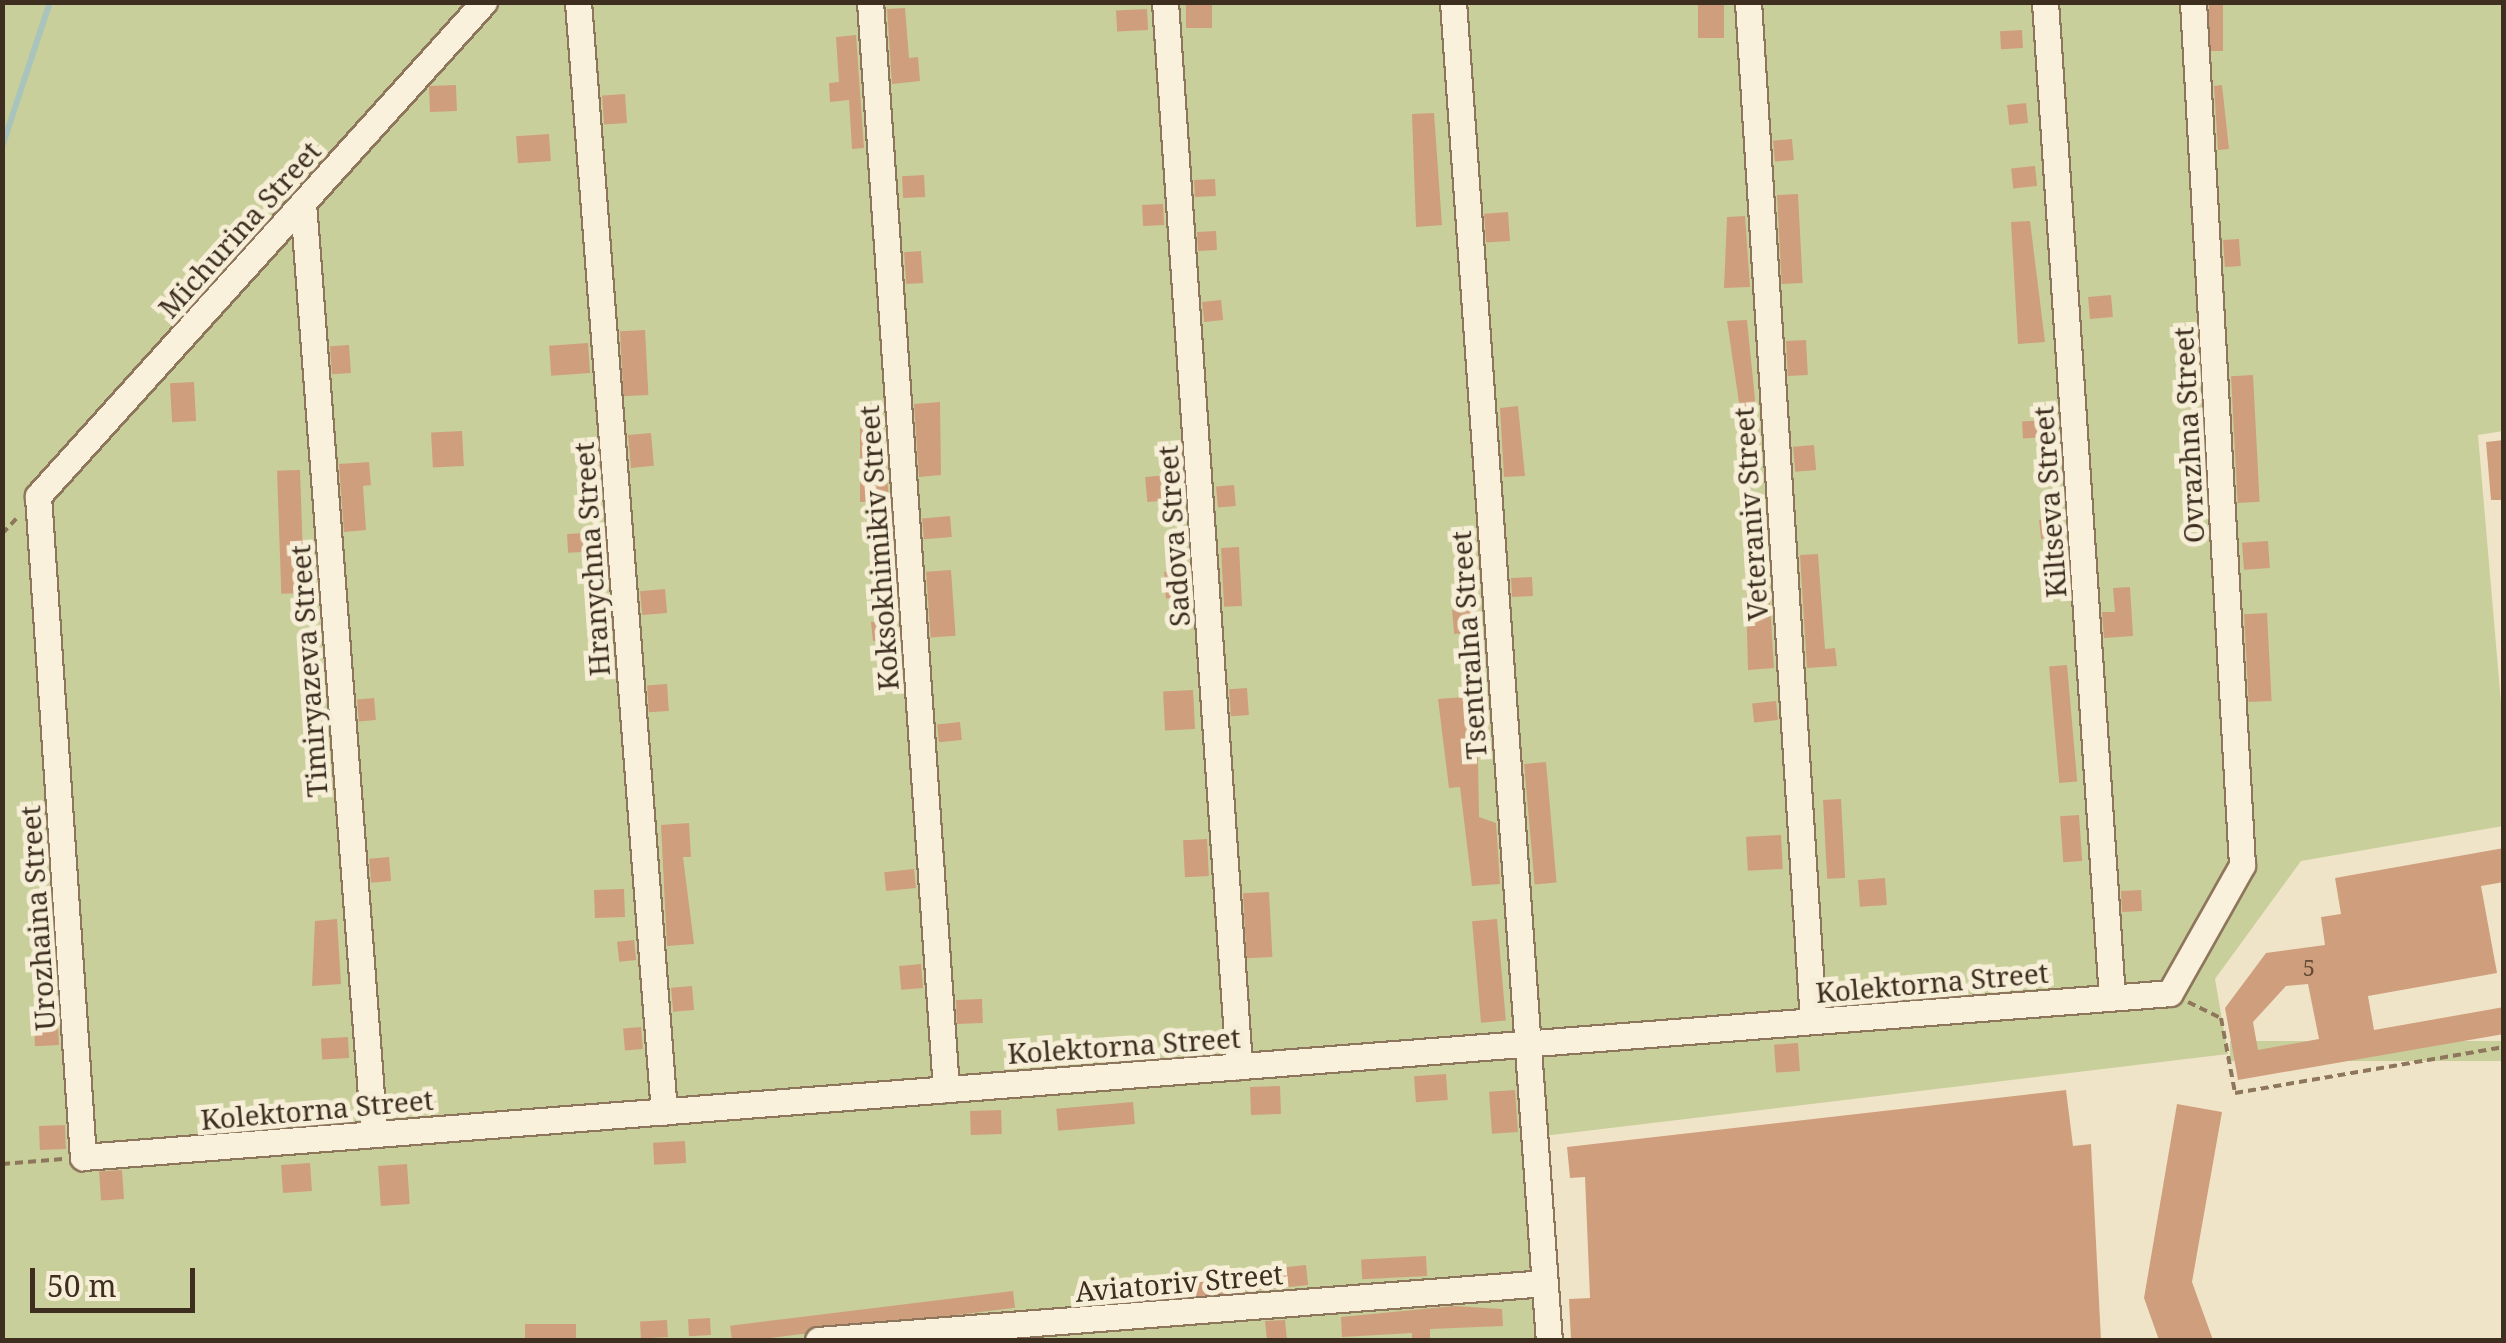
<!DOCTYPE html>
<style>
body{margin:0}
#map{position:relative;width:2506px;height:1343px;overflow:hidden;background:#f0e4c8;font-family:"Noto Serif",serif}
div>[style]{position:absolute}
.green>*{inset:0;background:#c9cf9b;transform-origin:0 0}
.stream>*{height:6px;margin:-3px;padding:0 3px;transform-origin:3px;border-radius:3px;background:#a9c4bc}
.building>*{inset:0;background:#cf9f7d;transform-origin:0 0}
.path>*{height:4px;margin-top:-2px;transform-origin:0;background:repeating-linear-gradient(90deg,#8d765c 0 8px,transparent 0 13px)}
.roads{filter:drop-shadow(2px 0 #8d765c) drop-shadow(-2px 0 #8d765c) drop-shadow(0 2px #8d765c) drop-shadow(0 -2px #8d765c)}
.minor>*{height:25px;margin:-12.5px;padding:0 12.5px;transform-origin:12.5px;border-radius:12.5px;background:#faf1dc}
span{translate:-50% -50%;white-space:nowrap;text-align:center;line-height:1.15;-webkit-text-stroke:10px #f7eed8;paint-order:stroke}
.number-label{font-size:22px;color:#624a37}
.number-label span{-webkit-text-stroke-width:0}
.street-label{font-size:28px;color:#3d2e20}
.frame{position:absolute;inset:0;border:5px solid #3d2e20;pointer-events:none}
.scale{position:absolute;left:30px;top:1268px;width:165px;height:45px;box-sizing:border-box;border:5px solid #3d2e20;border-top:0;padding-left:12px;font-size:30px;line-height:35px;white-space:nowrap;color:#3d2e20;-webkit-text-stroke:8px #f7eed8;paint-order:stroke}
</style>
<div id="map">
<div class="green">
<i style="clip-path:polygon(3px 3px,2503px 3px,2503px 431px,2478px 435px,2503px 726px,2503px 826px,2301px 861px,2215px 979px,2228px 1054px,1535px 1137px,1549px 1340px,3px 1340px)"></i>
<i style="left:2503px;top:1041px;width:20px;height:273px;rotate:90deg"></i>
</div>
<div class="stream">
<i style="left:2px;top:147px;width:153px;rotate:-71.7deg"></i>
</div>
<div class="building">
<i style="left:1186px;top:2px;width:26px;height:26px"></i>
<i style="left:1698px;top:2px;width:26px;height:36px"></i>
<i style="left:2209px;top:2px;width:14px;height:49px"></i>
<i style="clip-path:polygon(905px 8px,909px 58px,918px 57px,920px 81px,892px 84px,887px 9px)"></i>
<i style="left:1147px;top:9px;width:21px;height:31px;rotate:87deg"></i>
<i style="left:2022px;top:30px;width:18px;height:22px;rotate:87deg"></i>
<i style="clip-path:polygon(856px 35px,864px 148px,852px 149px,849px 100px,830px 102px,829px 83px,839px 82px,836px 37px)"></i>
<i style="left:456px;top:85px;width:26px;height:27px;rotate:88deg"></i>
<i style="clip-path:polygon(2222px 85px,2229px 149px,2218px 150px,2214px 86px)"></i>
<i style="left:625px;top:94px;width:29px;height:23px;rotate:86deg"></i>
<i style="left:2026px;top:103px;width:20px;height:19px;rotate:84deg"></i>
<i style="clip-path:polygon(1434px 113px,1442px 225px,1416px 227px,1412px 114px)"></i>
<i style="left:549px;top:134px;width:27px;height:33px;rotate:86deg"></i>
<i style="left:1792px;top:139px;width:21px;height:19px;rotate:85deg"></i>
<i style="left:2035px;top:166px;width:20px;height:24px;rotate:84deg"></i>
<i style="left:924px;top:175px;width:22px;height:22px;rotate:87deg"></i>
<i style="left:1215px;top:179px;width:17px;height:21px;rotate:87deg"></i>
<i style="left:1798px;top:194px;width:89px;height:21px;rotate:87deg"></i>
<i style="left:1163px;top:204px;width:21px;height:21px;rotate:87deg"></i>
<i style="left:1508px;top:212px;width:29px;height:24px;rotate:86deg"></i>
<i style="clip-path:polygon(1745px 216px,1750px 287px,1724px 288px,1727px 217px)"></i>
<i style="clip-path:polygon(2030px 221px,2045px 342px,2018px 344px,2011px 222px)"></i>
<i style="left:1216px;top:231px;width:19px;height:19px;rotate:87deg"></i>
<i style="left:2239px;top:239px;width:27px;height:16px;rotate:86deg"></i>
<i style="left:921px;top:251px;width:32px;height:17px;rotate:86deg"></i>
<i style="left:2111px;top:295px;width:22px;height:23px;rotate:85deg"></i>
<i style="left:1221px;top:300px;width:20px;height:19px;rotate:84deg"></i>
<i style="clip-path:polygon(1747px 320px,1760px 449px,1746px 450px,1727px 321px)"></i>
<i style="left:645px;top:330px;width:65px;height:25px;rotate:87deg"></i>
<i style="left:1806px;top:340px;width:35px;height:20px;rotate:87deg"></i>
<i style="left:588px;top:343px;width:30px;height:39px;rotate:86deg"></i>
<i style="left:349px;top:345px;width:28px;height:19px;rotate:86deg"></i>
<i style="left:2253px;top:375px;width:127px;height:22px;rotate:87deg"></i>
<i style="left:194px;top:382px;width:39px;height:24px;rotate:87deg"></i>
<i style="clip-path:polygon(940px 402px,941px 475px,919px 477px,914px 404px)"></i>
<i style="clip-path:polygon(1518px 406px,1525px 476px,1504px 477px,1500px 408px)"></i>
<i style="left:2049px;top:420px;width:17px;height:27px;rotate:87deg"></i>
<i style="clip-path:polygon(883px 426px,889px 501px,860px 502px,860px 428px)"></i>
<i style="left:462px;top:431px;width:35px;height:31px;rotate:87deg"></i>
<i style="left:651px;top:433px;width:33px;height:23px;rotate:85deg"></i>
<i style="clip-path:polygon(2504px 440px,2504px 500px,2491px 500px,2486px 442px)"></i>
<i style="left:1814px;top:445px;width:25px;height:21px;rotate:85deg"></i>
<i style="clip-path:polygon(369px 462px,371px 485px,363px 486px,366px 530px,344px 532px,339px 464px)"></i>
<i style="left:300px;top:470px;width:123px;height:23px;rotate:88deg"></i>
<i style="left:1180px;top:474px;width:25px;height:35px;rotate:85deg"></i>
<i style="left:1234px;top:485px;width:21px;height:18px;rotate:85deg"></i>
<i style="left:950px;top:516px;width:21px;height:28px;rotate:85deg"></i>
<i style="left:2058px;top:518px;width:19px;height:19px;rotate:84deg"></i>
<i style="left:603px;top:532px;width:19px;height:36px;rotate:87deg"></i>
<i style="left:2268px;top:541px;width:27px;height:26px;rotate:86deg"></i>
<i style="left:1239px;top:547px;width:59px;height:18px;rotate:87deg"></i>
<i style="clip-path:polygon(1818px 554px,1825px 649px,1835px 648px,1837px 666px,1807px 668px,1800px 555px)"></i>
<i style="clip-path:polygon(1767px 557px,1774px 668px,1748px 670px,1745px 559px)"></i>
<i style="left:951px;top:570px;width:66px;height:25px;rotate:86deg"></i>
<i style="left:1188px;top:570px;width:27px;height:24px;rotate:86deg"></i>
<i style="clip-path:polygon(894px 574px,898px 639px,873px 641px,871px 622px,879px 621px,876px 575px)"></i>
<i style="left:1532px;top:577px;width:19px;height:21px;rotate:87deg"></i>
<i style="clip-path:polygon(2130px 587px,2133px 636px,2104px 638px,2102px 612px,2115px 612px,2113px 588px)"></i>
<i style="left:665px;top:589px;width:24px;height:25px;rotate:85deg"></i>
<i style="left:1476px;top:608px;width:24px;height:24px;rotate:85deg"></i>
<i style="left:2267px;top:613px;width:88px;height:23px;rotate:87deg"></i>
<i style="left:2067px;top:665px;width:117px;height:18px;rotate:85deg"></i>
<i style="left:667px;top:684px;width:27px;height:20px;rotate:86deg"></i>
<i style="left:1247px;top:688px;width:27px;height:18px;rotate:86deg"></i>
<i style="left:1193px;top:690px;width:39px;height:30px;rotate:87deg"></i>
<i style="clip-path:polygon(1477px 696px,1479px 817px,1496px 823px,1500px 884px,1472px 886px,1460px 787px,1449px 788px,1438px 699px)"></i>
<i style="left:374px;top:698px;width:22px;height:17px;rotate:85deg"></i>
<i style="left:1776px;top:701px;width:19px;height:24px;rotate:84deg"></i>
<i style="left:322px;top:718px;width:21px;height:17px;rotate:85deg"></i>
<i style="left:960px;top:722px;width:18px;height:23px;rotate:84deg"></i>
<i style="left:1546px;top:762px;width:121px;height:22px;rotate:85deg"></i>
<i style="left:1841px;top:799px;width:79px;height:18px;rotate:87deg"></i>
<i style="left:2079px;top:815px;width:46px;height:19px;rotate:86deg"></i>
<i style="clip-path:polygon(689px 823px,691px 857px,683px 857px,694px 944px,667px 946px,661px 825px)"></i>
<i style="left:1781px;top:835px;width:34px;height:35px;rotate:87deg"></i>
<i style="left:1207px;top:839px;width:37px;height:24px;rotate:87deg"></i>
<i style="clip-path:polygon(evenodd,2504px 848px,2504px 882px,2481px 886px,2497px 973px,2368px 996px,2374px 1030px,2504px 1007px,2504px 1034px,2238px 1080px,2225px 1008px,2266px 953px,2325px 945px,2321px 917px,2341px 914px,2335px 878px,2504px 848px,2308px 984px,2319px 1039px,2258px 1050px,2253px 1022px,2286px 986px,2308px 984px)"></i>
<i style="left:389px;top:857px;width:24px;height:20px;rotate:85deg"></i>
<i style="left:914px;top:869px;width:19px;height:30px;rotate:84deg"></i>
<i style="left:1885px;top:878px;width:27px;height:27px;rotate:86deg"></i>
<i style="left:624px;top:889px;width:28px;height:30px;rotate:88deg"></i>
<i style="left:2141px;top:890px;width:21px;height:20px;rotate:87deg"></i>
<i style="left:1269px;top:892px;width:65px;height:26px;rotate:87deg"></i>
<i style="clip-path:polygon(337px 919px,341px 984px,312px 986px,315px 921px)"></i>
<i style="left:1497px;top:919px;width:102px;height:25px;rotate:85deg"></i>
<i style="left:634px;top:940px;width:20px;height:17px;rotate:84deg"></i>
<i style="left:921px;top:964px;width:24px;height:22px;rotate:85deg"></i>
<i style="left:692px;top:986px;width:24px;height:21px;rotate:85deg"></i>
<i style="left:982px;top:999px;width:24px;height:26px;rotate:88deg"></i>
<i style="left:58px;top:1026px;width:19px;height:24px;rotate:87deg"></i>
<i style="left:641px;top:1027px;width:22px;height:18px;rotate:85deg"></i>
<i style="left:1219px;top:1035px;width:16px;height:20px;rotate:86deg"></i>
<i style="left:348px;top:1037px;width:21px;height:27px;rotate:87deg"></i>
<i style="left:1798px;top:1043px;width:28px;height:24px;rotate:86deg"></i>
<i style="left:1446px;top:1074px;width:26px;height:32px;rotate:86deg"></i>
<i style="left:1280px;top:1086px;width:28px;height:30px;rotate:88deg"></i>
<i style="left:1515px;top:1090px;width:42px;height:26px;rotate:86deg"></i>
<i style="clip-path:polygon(2066px 1090px,2073px 1146px,2091px 1144px,2101px 1340px,1571px 1340px,1569px 1299px,1590px 1298px,1585px 1177px,1570px 1178px,1567px 1147px)"></i>
<i style="left:1133px;top:1102px;width:22px;height:77px;rotate:85deg"></i>
<i style="clip-path:polygon(2177px 1104px,2222px 1112px,2192px 1282px,2213px 1340px,2159px 1340px,2144px 1298px)"></i>
<i style="left:1001px;top:1110px;width:24px;height:31px;rotate:88deg"></i>
<i style="left:65px;top:1125px;width:24px;height:26px;rotate:88deg"></i>
<i style="left:685px;top:1141px;width:22px;height:32px;rotate:87deg"></i>
<i style="left:310px;top:1163px;width:28px;height:29px;rotate:86deg"></i>
<i style="left:407px;top:1164px;width:40px;height:29px;rotate:86deg"></i>
<i style="left:122px;top:1170px;width:29px;height:23px;rotate:86deg"></i>
<i style="left:1426px;top:1256px;width:20px;height:65px;rotate:87deg"></i>
<i style="left:1306px;top:1265px;width:20px;height:215px;rotate:84deg"></i>
<i style="left:1013px;top:1291px;width:17px;height:285px;rotate:83deg"></i>
<i style="clip-path:polygon(1454px 1306px,1502px 1309px,1503px 1326px,1430px 1329px,1430px 1338px,1412px 1339px,1412px 1333px,1342px 1337px,1341px 1317px)"></i>
<i style="left:710px;top:1318px;width:17px;height:22px;rotate:87deg"></i>
<i style="left:667px;top:1320px;width:17px;height:27px;rotate:87deg"></i>
<i style="clip-path:polygon(1285px 1320px,1287px 1340px,1267px 1340px,1265px 1321px)"></i>
<i style="left:576px;top:1324px;width:16px;height:51px;rotate:90deg"></i>
</div>
<div class="path">
<i style="left:2px;top:534px;width:21px;rotate:-47deg"></i>
<i style="left:2188px;top:1002px;width:37px;rotate:26deg"></i>
<i style="left:2221px;top:1018px;width:76px;rotate:79.4deg"></i>
<i style="left:2235px;top:1093px;width:273px;rotate:-9.7deg"></i>
<i style="left:2px;top:1164px;width:61px;rotate:-4.7deg"></i>
</div>
<div class="roads">
<div class="minor">
<i style="left:484px;top:2px;width:666px;rotate:132.08deg"></i>
<i style="left:38px;top:496px;width:663px;rotate:86.11deg"></i>
<i style="left:83px;top:1157px;width:2093px;rotate:-4.49deg"></i>
<i style="left:2170px;top:993px;width:147px;rotate:-60.6deg"></i>
<i style="left:2242px;top:865px;width:864px;rotate:-93.25deg"></i>
<i style="left:578px;top:2px;width:1113px;rotate:85.57deg"></i>
<i style="left:870px;top:2px;width:1090px;rotate:86deg"></i>
<i style="left:1165px;top:2px;width:1067px;rotate:86.02deg"></i>
<i style="left:1453px;top:2px;width:1341px;rotate:85.9deg"></i>
<i style="left:1748px;top:2px;width:1021px;rotate:86.35deg"></i>
<i style="left:2045px;top:2px;width:997px;rotate:86.15deg"></i>
<i style="left:303px;top:203px;width:934px;rotate:85.64deg"></i>
<i style="left:818px;top:1340px;width:729px;rotate:-4.48deg"></i>
</div>
</div>
<div class="number-label">
<span style="left:2309px;top:968px">5</span>
</div>
<div class="street-label">
<span style="left:239px;top:229px;rotate:-48deg">Michurina Street</span>
<span style="left:2188px;top:435px;rotate:-93deg">Ovrazhna Street</span>
<span style="left:2049px;top:502px;rotate:-94deg">Kiltseva Street</span>
<span style="left:1750px;top:514px;rotate:-94deg">Veteraniv Street</span>
<span style="left:1173px;top:536px;rotate:-94deg">Sadova Street</span>
<span style="left:878px;top:548px;rotate:-94deg">Koksokhimikiv Street</span>
<span style="left:591px;top:559px;rotate:-94deg">Hranychna Street</span>
<span style="left:1468px;top:645px;rotate:-94deg">Tsentralna Street</span>
<span style="left:308px;top:671px;rotate:-94deg">Timiryazeva Street</span>
<span style="left:37px;top:918px;rotate:-94deg">Urozhaina Street</span>
<span style="left:1932px;top:982px;rotate:-5deg">Kolektorna Street</span>
<span style="left:1124px;top:1045px;rotate:-4deg">Kolektorna Street</span>
<span style="left:317px;top:1109px;rotate:-5deg">Kolektorna Street</span>
<span style="left:1179px;top:1282px;rotate:-5deg">Aviatoriv Street</span>
</div>
<div class="frame"></div>
<div class="scale">50 m</div>
</div>
